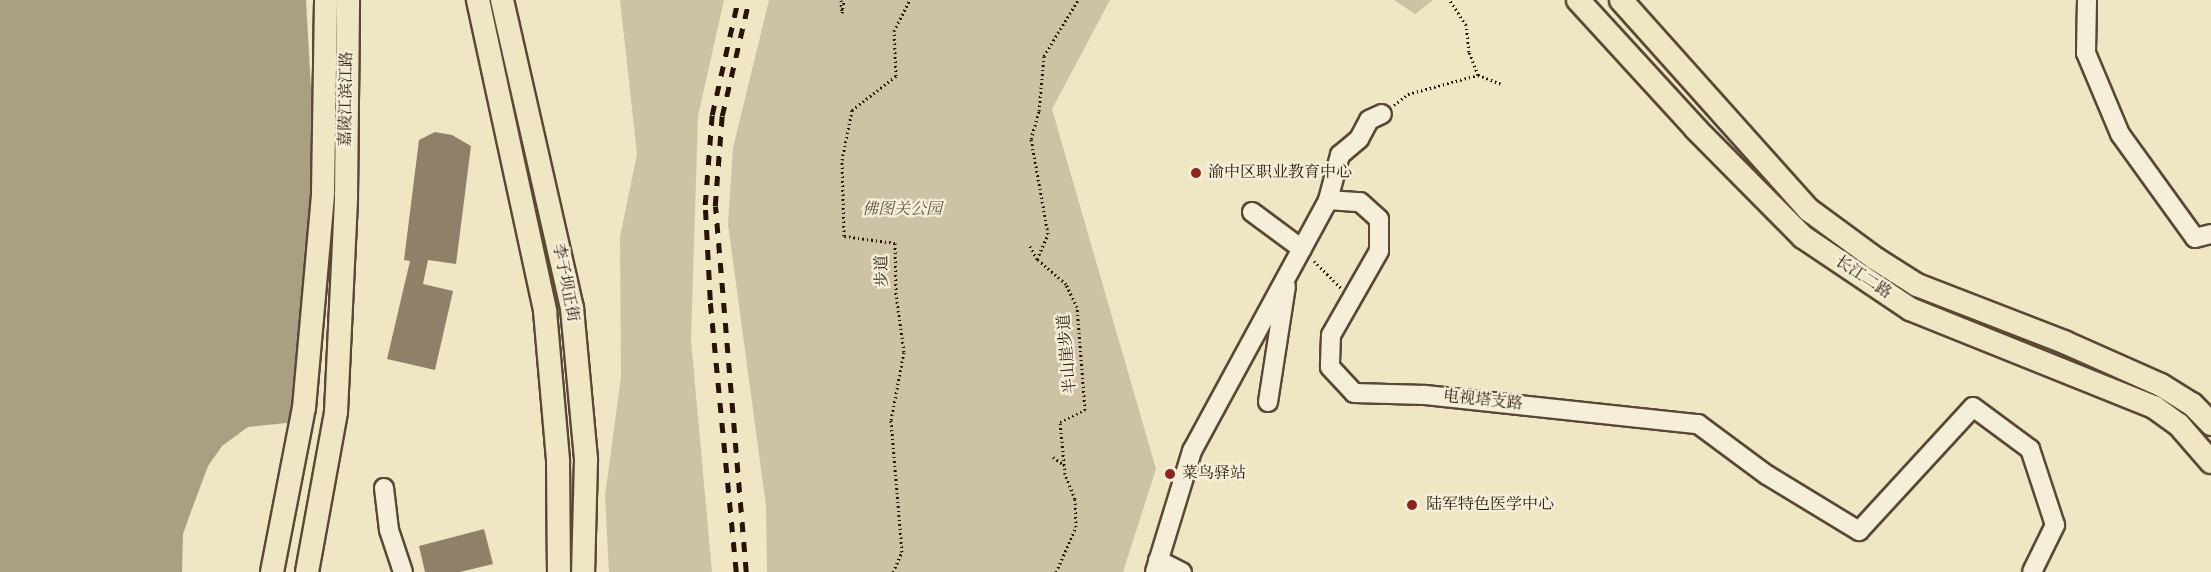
<!DOCTYPE html>
<meta charset="utf-8">
<style>
body{margin:0}
#map{position:relative;width:2211px;height:572px;overflow:hidden;background:#efe6c4;font-family:"Old Standard TT","Noto Serif SC",serif}
div>[style]{position:absolute}
.green>*{inset:0;background:#cdc2a4}
.water>*{inset:0;background:#ab9f83}
.building>*{inset:0;background:#8f8168}
.path>*{height:3px;margin-top:-1.5px;transform-origin:0;background:repeating-linear-gradient(90deg,#281405 0 1.5px,transparent 0 4.5px)}
.roads{filter:drop-shadow(2px 0 #5a4835) drop-shadow(-2px 0 #5a4835) drop-shadow(0 2px #5a4835) drop-shadow(0 -2px #5a4835)}
.minor>*{height:18px;margin:-9px;padding:0 9px;transform-origin:9px;border-radius:9px;background:#f5efd9}
.major>*{height:22px;margin:-11px;padding:0 11px;transform-origin:11px;border-radius:11px;background:#efe6c4}
.rail>*{height:4.5px;margin-top:-2.25px;transform-origin:0;background:repeating-linear-gradient(90deg,#281405 0 10px,transparent 0 20px)}
.dots>*{width:16px;height:16px;translate:-50% -50%;box-sizing:border-box;border:3px solid #f5efd9;border-radius:50%}
span{translate:-50% -50%;white-space:nowrap;text-align:center;line-height:1.15;-webkit-text-stroke:4.5px #f5efd9;paint-order:stroke}
.street-label{font-size:16px;color:#281405}
.poi-label{font-size:16px;color:#281405}
.left{translate:0 -50%;text-align:left}
.park-label{font-size:16px;color:#62513d;font-style:italic}
</style>
<div id="map">
<div class="green">
<i style="clip-path:polygon(620px 0,724px 0,698px 116px,691px 340px,712px 572px,609px 572px,605px 496px,621px 377px,620px 237px,637px 154px)"></i>
<i style="clip-path:polygon(769px 0,1110px 0,1052px 109px,1156px 469px,1123px 572px,767px 572px,766px 506px,728px 224px,733px 148px)"></i>
<i style="clip-path:polygon(1394px 0,1433px 0,1415px 14px)"></i>
</div>
<div class="water">
<i style="clip-path:polygon(0 0,306px 0,311px 90px,310px 412px,286px 423px,248px 427px,222px 446px,208px 466px,189px 517px,183px 534px,182px 572px,0 572px)"></i>
</div>
<div class="building">
<i style="clip-path:polygon(435px 132px,452px 135px,471px 146px,456px 264px,428px 260px,423px 284px,453px 291px,435px 370px,387px 359px,410px 261px,404px 260px,419px 140px)"></i>
<i style="clip-path:polygon(484px 529px,493px 564px,460px 572px,425px 572px,419px 546px)"></i>
</div>
<div class="path">
<i style="left:841px;top:0;width:13px;rotate:86deg"></i>
<i style="left:842px;top:13px;width:13px;rotate:-81deg"></i>
<i style="left:1478px;top:75px;width:26px;rotate:21deg"></i>
<i style="left:1394px;top:105px;width:18px;rotate:-38deg"></i>
<i style="left:1408px;top:94px;width:73px;rotate:-15.2deg"></i>
<i style="left:1478px;top:75px;width:25px;rotate:-111deg"></i>
<i style="left:1469px;top:52px;width:27px;rotate:-96deg"></i>
<i style="left:1466px;top:25px;width:30px;rotate:-123deg"></i>
<i style="left:1030px;top:246px;width:15px;rotate:62deg"></i>
<i style="left:1314px;top:261px;width:38px;rotate:45deg"></i>
<i style="left:1053px;top:457px;width:14px;rotate:36deg"></i>
<i style="left:893px;top:572px;width:22px;rotate:-66deg"></i>
<i style="left:902px;top:552px;width:132px;rotate:-94.8deg"></i>
<i style="left:891px;top:420px;width:69px;rotate:-79.2deg"></i>
<i style="left:904px;top:352px;width:59px;rotate:-97.9deg"></i>
<i style="left:896px;top:294px;width:51px;rotate:-91.1deg"></i>
<i style="left:895px;top:243px;width:51px;rotate:-172.2deg"></i>
<i style="left:844px;top:236px;width:76px;rotate:-91.5deg"></i>
<i style="left:842px;top:160px;width:51px;rotate:-78.7deg"></i>
<i style="left:852px;top:110px;width:56px;rotate:-37.7deg"></i>
<i style="left:896px;top:76px;width:45px;rotate:-92.5deg"></i>
<i style="left:894px;top:31px;width:35px;rotate:-63deg"></i>
<i style="left:1056px;top:572px;width:49px;rotate:-66deg"></i>
<i style="left:1076px;top:527px;width:28px;rotate:-92deg"></i>
<i style="left:1075px;top:499px;width:27px;rotate:-112deg"></i>
<i style="left:1065px;top:474px;width:52px;rotate:-95.5deg"></i>
<i style="left:1060px;top:422px;width:28px;rotate:-26deg"></i>
<i style="left:1085px;top:410px;width:103px;rotate:-94.4deg"></i>
<i style="left:1077px;top:307px;width:25px;rotate:-116deg"></i>
<i style="left:1066px;top:284px;width:38px;rotate:-139deg"></i>
<i style="left:1037px;top:259px;width:27px;rotate:-66deg"></i>
<i style="left:1048px;top:234px;width:97px;rotate:-100.1deg"></i>
<i style="left:1031px;top:139px;width:29px;rotate:-74deg"></i>
<i style="left:1039px;top:111px;width:55px;rotate:-84.8deg"></i>
<i style="left:1044px;top:56px;width:66px;rotate:-58.7deg"></i>
</div>
<div class="roads">
<div class="minor">
<i style="left:2087px;top:0;width:53px;rotate:91.1deg"></i>
<i style="left:2086px;top:53px;width:88px;rotate:67.2deg"></i>
<i style="left:2120px;top:134px;width:128px;rotate:54.2deg"></i>
<i style="left:2195px;top:238px;width:16px;rotate:-14deg"></i>
<i style="left:1328px;top:200px;width:47px;rotate:-75.1deg"></i>
<i style="left:1340px;top:155px;width:25px;rotate:-40deg"></i>
<i style="left:1359px;top:139px;width:21px;rotate:-62deg"></i>
<i style="left:1369px;top:120px;width:14px;rotate:-25deg"></i>
<i style="left:1252px;top:212px;width:62px;rotate:36.5deg"></i>
<i style="left:1268px;top:402px;width:117px;rotate:-81.2deg"></i>
<i style="left:384px;top:488px;width:42px;rotate:83.2deg"></i>
<i style="left:389px;top:530px;width:44px;rotate:71.6deg"></i>
<i style="left:1158px;top:560px;width:27px;rotate:27deg"></i>
<i style="left:1155px;top:572px;width:127px;rotate:-73deg"></i>
<i style="left:1192px;top:451px;width:285px;rotate:-61.5deg"></i>
<i style="left:1328px;top:200px;width:32px;rotate:4deg"></i>
<i style="left:1360px;top:202px;width:25px;rotate:42deg"></i>
<i style="left:1379px;top:219px;width:32px;rotate:90deg"></i>
<i style="left:1379px;top:251px;width:97px;rotate:119.7deg"></i>
<i style="left:1331px;top:335px;width:32px;rotate:92deg"></i>
<i style="left:1330px;top:367px;width:35px;rotate:47deg"></i>
<i style="left:1354px;top:393px;width:71px;rotate:1.6deg"></i>
<i style="left:1425px;top:395px;width:275px;rotate:6.1deg"></i>
<i style="left:1698px;top:424px;width:86px;rotate:36.5deg"></i>
<i style="left:1767px;top:475px;width:108px;rotate:31.3deg"></i>
<i style="left:1859px;top:531px;width:168px;rotate:-47.4deg"></i>
<i style="left:1973px;top:407px;width:71px;rotate:36.4deg"></i>
<i style="left:2030px;top:449px;width:80px;rotate:71.8deg"></i>
<i style="left:2055px;top:525px;width:52px;rotate:116.1deg"></i>
</div>
<div class="major">
<i style="left:478px;top:0;width:318px;rotate:77.8deg"></i>
<i style="left:545px;top:311px;width:151px;rotate:85deg"></i>
<i style="left:558px;top:461px;width:111px;rotate:89.5deg"></i>
<i style="left:502px;top:0;width:316px;rotate:77.2deg"></i>
<i style="left:572px;top:308px;width:153px;rotate:84.7deg"></i>
<i style="left:586px;top:460px;width:112px;rotate:91.5deg"></i>
<i style="left:1578px;top:0;width:175px;rotate:47.5deg"></i>
<i style="left:1696px;top:129px;width:152px;rotate:45.3deg"></i>
<i style="left:1803px;top:237px;width:129px;rotate:33.9deg"></i>
<i style="left:1910px;top:309px;width:263px;rotate:21.9deg"></i>
<i style="left:2154px;top:407px;width:31px;rotate:36deg"></i>
<i style="left:2179px;top:425px;width:49px;rotate:49.1deg"></i>
<i style="left:1621px;top:0;width:282px;rotate:48.2deg"></i>
<i style="left:1809px;top:210px;width:83px;rotate:36.2deg"></i>
<i style="left:1876px;top:259px;width:49px;rotate:32.4deg"></i>
<i style="left:1917px;top:285px;width:158px;rotate:21.2deg"></i>
<i style="left:2064px;top:342px;width:106px;rotate:23.9deg"></i>
<i style="left:2161px;top:385px;width:36px;rotate:32deg"></i>
<i style="left:2192px;top:404px;width:28px;rotate:46deg"></i>
<i style="left:272px;top:572px;width:167px;rotate:-79deg"></i>
<i style="left:304px;top:408px;width:216px;rotate:-84.9deg"></i>
<i style="left:323px;top:193px;width:193px;rotate:-89.1deg"></i>
<i style="left:307px;top:572px;width:163px;rotate:-79.7deg"></i>
<i style="left:336px;top:412px;width:215px;rotate:-87.3deg"></i>
<i style="left:346px;top:197px;width:197px;rotate:-89.4deg"></i>
</div>
</div>
<div class="rail">
<i style="left:736px;top:572px;width:273px;rotate:-95.5deg"></i>
<i style="left:710px;top:300px;width:95px;rotate:-93deg"></i>
<i style="left:705px;top:205px;width:90px;rotate:-85.6deg"></i>
<i style="left:712px;top:115px;width:118px;rotate:-77.3deg"></i>
<i style="left:746px;top:572px;width:367px;rotate:-94.8deg"></i>
<i style="left:715px;top:206px;width:90px;rotate:-85.6deg"></i>
<i style="left:722px;top:116px;width:119px;rotate:-76.9deg"></i>
</div>
<div class="dots">
<i style="left:1196px;top:173px;background:#8f2418"></i>
<i style="left:1170px;top:474px;background:#8f2418"></i>
<i style="left:1412px;top:505px;background:#8f2418"></i>
</div>
<div class="street-label">
<span style="left:347px;top:99px;rotate:-89deg">嘉陵江滨江路</span>
<span style="left:883px;top:271px;rotate:-91deg">步道</span>
<span style="left:1863px;top:278px;rotate:34deg">长江二路</span>
<span style="left:565px;top:283px;rotate:79deg">李子坝正街</span>
<span style="left:1068px;top:354px;rotate:-95deg">半山崖步道</span>
<span style="left:1483px;top:401px;rotate:6deg">电视塔支路</span>
</div>
<div class="poi-label">
<span class="left" style="left:1208px;top:173px">渝中区职业教育中心</span>
<span class="left" style="left:1182px;top:474px">菜鸟驿站</span>
<span class="left" style="left:1426px;top:505px">陆军特色医学中心</span>
</div>
<div class="park-label">
<span style="left:902px;top:210px">佛图关公园</span>
</div>
</div>
